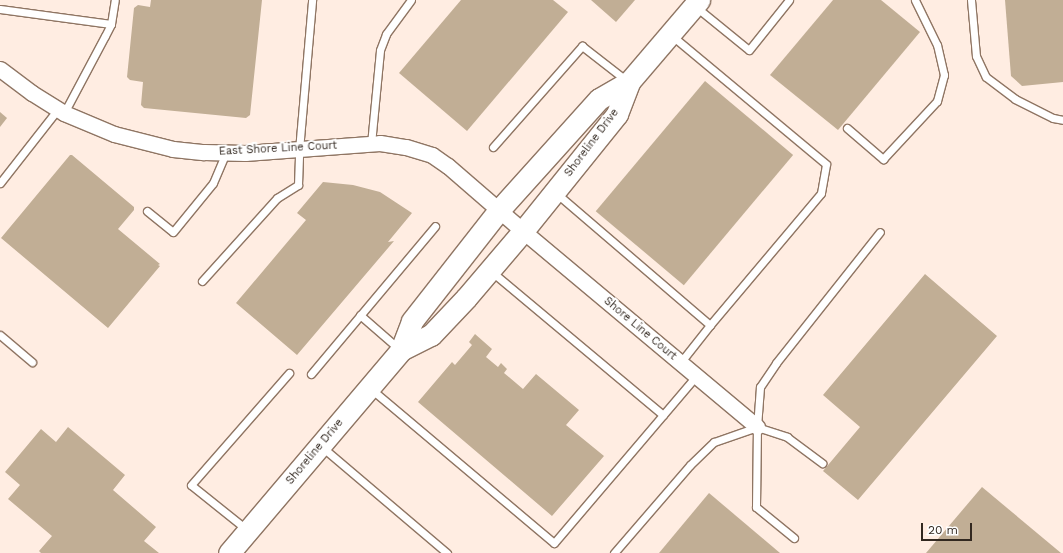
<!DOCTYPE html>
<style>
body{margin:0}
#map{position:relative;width:1063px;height:553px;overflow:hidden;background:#ffede2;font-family:"Work Sans",sans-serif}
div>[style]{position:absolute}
.building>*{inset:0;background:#c1ae95;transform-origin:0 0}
.roads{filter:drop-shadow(1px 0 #8f7563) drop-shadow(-1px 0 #8f7563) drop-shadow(0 1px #8f7563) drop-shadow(0 -1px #8f7563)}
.lane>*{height:7px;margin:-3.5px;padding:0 3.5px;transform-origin:3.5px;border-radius:3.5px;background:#fff}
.street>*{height:15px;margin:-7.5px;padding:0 7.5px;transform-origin:7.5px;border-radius:7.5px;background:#fff}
.secondary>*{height:21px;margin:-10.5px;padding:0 10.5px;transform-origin:10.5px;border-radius:10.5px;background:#fff}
span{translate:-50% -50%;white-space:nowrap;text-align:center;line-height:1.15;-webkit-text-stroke:4px #fff;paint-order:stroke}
.street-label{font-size:11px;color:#322820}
.scale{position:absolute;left:921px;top:523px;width:51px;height:18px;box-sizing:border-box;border:2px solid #322820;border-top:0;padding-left:5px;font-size:12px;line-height:14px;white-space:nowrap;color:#322820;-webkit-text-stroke:3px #fff;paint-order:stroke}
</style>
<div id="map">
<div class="building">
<i style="clip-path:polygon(151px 0,262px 0,250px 115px,246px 118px,144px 108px,141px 105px,143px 82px,130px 80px,127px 77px,134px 8px,138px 5px,150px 7px)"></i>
<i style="clip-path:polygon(461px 0,553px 0,568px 12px,467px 131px,399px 73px)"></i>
<i style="clip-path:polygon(591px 0,635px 0,616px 22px)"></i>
<i style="clip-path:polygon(833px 0,881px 0,920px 32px,838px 130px,770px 75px)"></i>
<i style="clip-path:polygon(1005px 0,1063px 0,1063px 82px,1022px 86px,1011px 76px)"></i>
<i style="left:705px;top:81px;width:115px;height:170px;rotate:40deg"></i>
<i style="clip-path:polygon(0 112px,7px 118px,0 127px)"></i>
<i style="clip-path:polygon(70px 155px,72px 155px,134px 207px,134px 210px,118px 229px,160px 264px,158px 265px,160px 266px,108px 328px,1px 238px)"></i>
<i style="clip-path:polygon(323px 182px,353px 185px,380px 192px,412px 213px,388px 242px,394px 241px,297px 355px,236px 303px,306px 220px,297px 213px)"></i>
<i style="clip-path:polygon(925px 274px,997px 336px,858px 500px,823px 471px,860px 427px,823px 395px)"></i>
<i style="clip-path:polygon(475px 334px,492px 349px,486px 357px,498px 367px,501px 363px,507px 369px,504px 373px,523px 389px,536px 374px,579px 410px,566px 425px,604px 456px,552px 516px,418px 402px,452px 362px,455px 365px,472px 345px,469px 342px)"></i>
<i style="clip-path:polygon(68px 427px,125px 475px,113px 490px,156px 527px,144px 541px,159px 553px,41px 553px,39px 551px,52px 536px,8px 499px,20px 485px,5px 472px,41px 429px,56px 442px)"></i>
<i style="clip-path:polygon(982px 487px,1061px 553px,926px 553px)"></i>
<i style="clip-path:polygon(709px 493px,780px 553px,659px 553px)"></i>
</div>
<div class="roads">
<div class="lane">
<i style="left:971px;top:0;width:56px;rotate:84.9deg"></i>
<i style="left:976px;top:56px;width:23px;rotate:65deg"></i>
<i style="left:986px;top:77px;width:36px;rotate:37deg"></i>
<i style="left:1015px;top:99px;width:42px;rotate:26.6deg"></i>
<i style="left:1053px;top:118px;width:10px;rotate:11deg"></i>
<i style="left:696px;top:7px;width:68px;rotate:39.1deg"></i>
<i style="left:749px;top:50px;width:64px;rotate:-51.3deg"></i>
<i style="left:0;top:9px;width:112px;rotate:7.7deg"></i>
<i style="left:64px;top:113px;width:87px;rotate:-62deg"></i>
<i style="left:105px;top:36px;width:13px;rotate:-63deg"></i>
<i style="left:111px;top:24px;width:24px;rotate:-81deg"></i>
<i style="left:847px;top:128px;width:48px;rotate:40.7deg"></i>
<i style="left:883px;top:159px;width:79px;rotate:-47deg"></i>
<i style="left:937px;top:101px;width:27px;rotate:-75deg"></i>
<i style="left:944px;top:75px;width:31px;rotate:-103deg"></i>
<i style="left:937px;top:45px;width:50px;rotate:-116.1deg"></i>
<i style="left:371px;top:144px;width:94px;rotate:-84.5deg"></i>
<i style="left:380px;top:50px;width:17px;rotate:-69deg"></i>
<i style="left:386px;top:34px;width:42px;rotate:-53.7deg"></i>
<i style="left:493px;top:147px;width:135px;rotate:-48.6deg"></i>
<i style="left:582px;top:46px;width:57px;rotate:37.9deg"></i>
<i style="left:0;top:183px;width:94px;rotate:-51.9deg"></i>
<i style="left:556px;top:193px;width:203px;rotate:40.6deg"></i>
<i style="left:710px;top:325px;width:172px;rotate:-49.9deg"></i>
<i style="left:821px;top:193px;width:29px;rotate:-80deg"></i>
<i style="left:826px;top:164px;width:202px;rotate:-140.2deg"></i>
<i style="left:147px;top:211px;width:33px;rotate:39deg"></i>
<i style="left:173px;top:232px;width:63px;rotate:-50.8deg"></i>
<i style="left:213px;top:183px;width:33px;rotate:-67deg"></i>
<i style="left:492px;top:272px;width:223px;rotate:39.9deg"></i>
<i style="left:202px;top:281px;width:112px;rotate:-47.9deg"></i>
<i style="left:277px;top:198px;width:25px;rotate:-32deg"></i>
<i style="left:298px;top:185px;width:35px;rotate:-88deg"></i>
<i style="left:299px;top:150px;width:151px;rotate:-85deg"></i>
<i style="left:360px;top:315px;width:52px;rotate:41.1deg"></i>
<i style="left:0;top:335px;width:42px;rotate:40.2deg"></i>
<i style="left:680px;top:363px;width:48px;rotate:-51.7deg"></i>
<i style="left:311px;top:374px;width:193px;rotate:-50deg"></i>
<i style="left:371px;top:389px;width:239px;rotate:40.1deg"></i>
<i style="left:554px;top:543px;width:219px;rotate:-49.6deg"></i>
<i style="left:322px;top:447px;width:164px;rotate:40.3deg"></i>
<i style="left:246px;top:529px;width:70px;rotate:-141.3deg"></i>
<i style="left:191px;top:485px;width:149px;rotate:-48.8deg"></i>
<i style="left:794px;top:538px;width:49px;rotate:-140.8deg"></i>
<i style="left:756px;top:507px;width:80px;rotate:-89.3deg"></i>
<i style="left:757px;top:427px;width:40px;rotate:-85.7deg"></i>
<i style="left:760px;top:387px;width:29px;rotate:-56deg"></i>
<i style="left:776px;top:363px;width:167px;rotate:-51.6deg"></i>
<i style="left:614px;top:553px;width:116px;rotate:-49.2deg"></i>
<i style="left:690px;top:465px;width:33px;rotate:-44deg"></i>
<i style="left:714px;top:442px;width:46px;rotate:-19.2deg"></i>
<i style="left:757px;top:427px;width:32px;rotate:18deg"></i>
<i style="left:787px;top:437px;width:44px;rotate:36.6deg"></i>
</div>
<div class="street">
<i style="left:0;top:69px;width:40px;rotate:37deg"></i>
<i style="left:32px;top:93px;width:38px;rotate:32deg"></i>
<i style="left:64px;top:113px;width:54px;rotate:22.8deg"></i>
<i style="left:114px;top:134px;width:61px;rotate:14.3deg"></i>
<i style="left:173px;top:149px;width:31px;rotate:6deg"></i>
<i style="left:204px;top:152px;width:41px;rotate:1.4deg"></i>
<i style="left:245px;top:153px;width:135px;rotate:-4.2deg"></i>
<i style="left:380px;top:143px;width:26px;rotate:9deg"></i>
<i style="left:406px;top:147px;width:27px;rotate:17deg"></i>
<i style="left:432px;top:155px;width:19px;rotate:35deg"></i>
<i style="left:448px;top:166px;width:99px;rotate:40.9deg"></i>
<i style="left:523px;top:231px;width:305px;rotate:39.9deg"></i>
</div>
<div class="secondary">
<i style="left:401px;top:350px;width:34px;rotate:-27deg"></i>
<i style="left:431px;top:335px;width:51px;rotate:-46.6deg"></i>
<i style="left:466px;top:298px;width:88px;rotate:-49.6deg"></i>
<i style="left:523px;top:231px;width:150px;rotate:-51.2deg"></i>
<i style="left:617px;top:114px;width:34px;rotate:-69deg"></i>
<i style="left:629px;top:82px;width:108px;rotate:-49.5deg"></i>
<i style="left:229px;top:553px;width:266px;rotate:-49.7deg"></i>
<i style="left:401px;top:350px;width:31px;rotate:-69deg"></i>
<i style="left:412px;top:321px;width:141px;rotate:-51.9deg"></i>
<i style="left:499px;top:210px;width:149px;rotate:-48deg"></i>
<i style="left:599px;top:99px;width:34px;rotate:-30deg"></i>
</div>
</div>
<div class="street-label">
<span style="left:592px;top:143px;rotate:-53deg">Shoreline Drive</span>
<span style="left:278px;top:149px;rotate:-3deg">East Shore Line Court</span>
<span style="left:640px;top:329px;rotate:40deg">Shore Line Court</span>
<span style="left:315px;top:452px;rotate:-50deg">Shoreline Drive</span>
</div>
<div class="scale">20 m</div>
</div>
